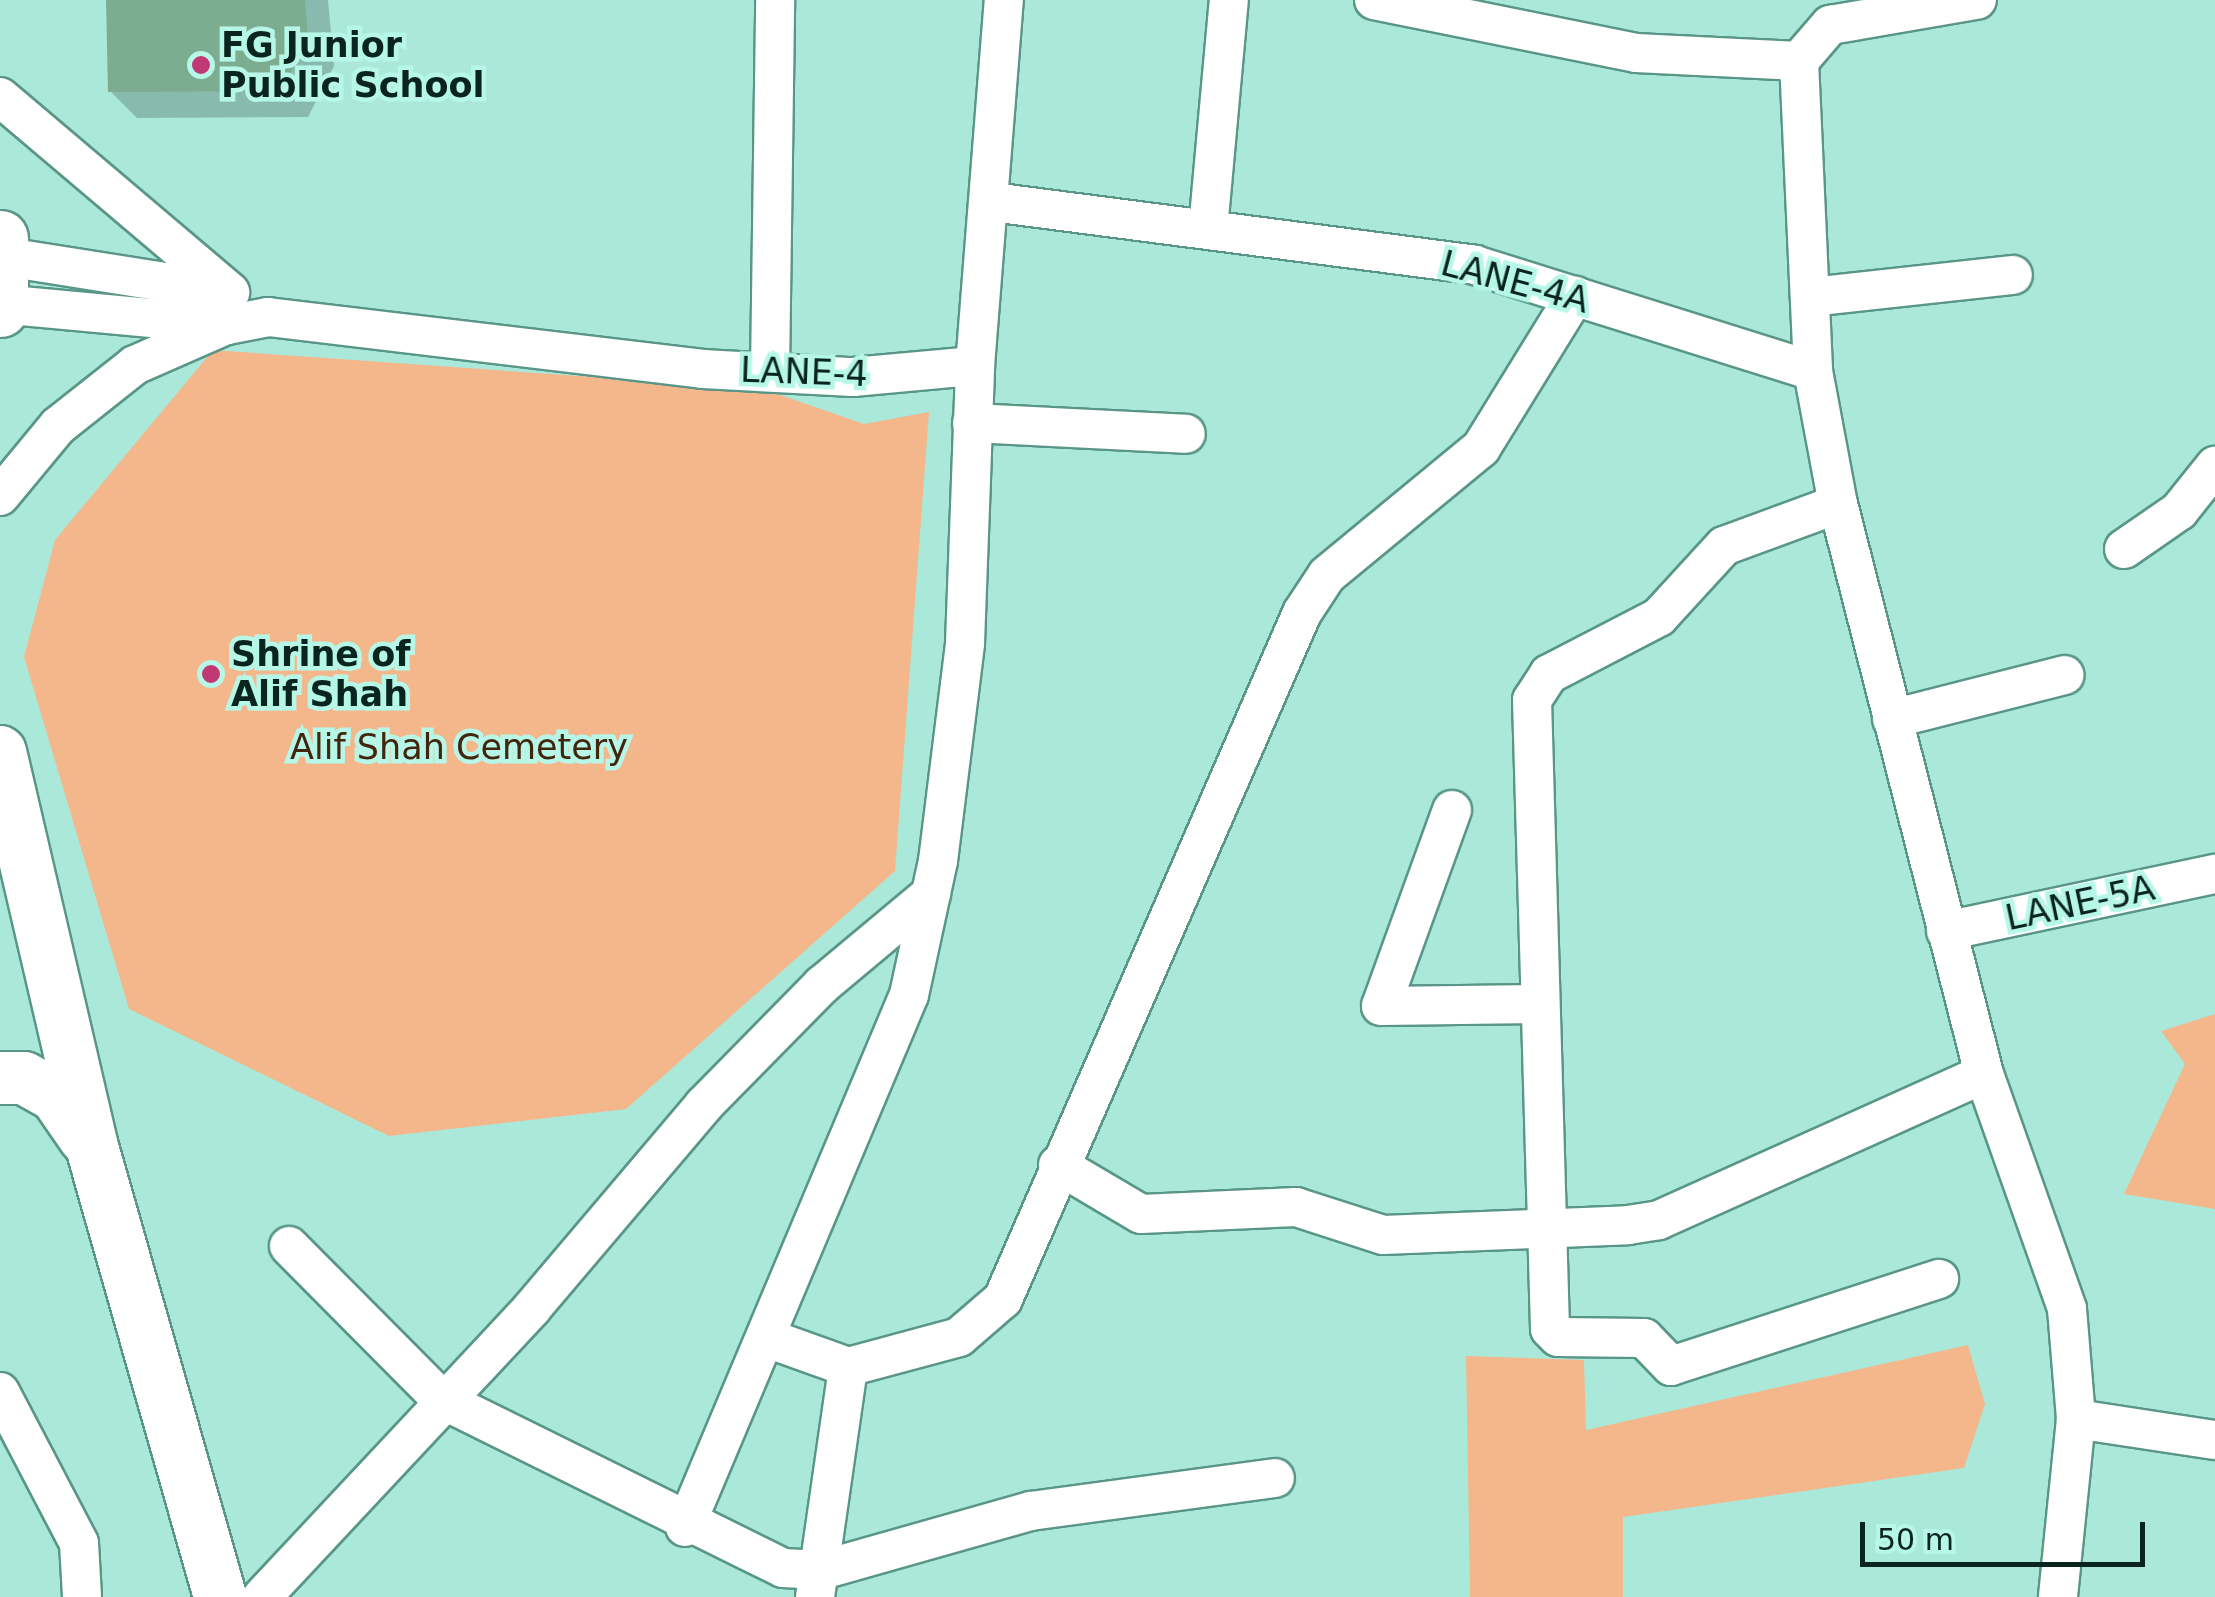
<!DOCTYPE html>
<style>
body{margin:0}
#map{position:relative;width:2215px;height:1597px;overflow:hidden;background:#aae9da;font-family:"DejaVu Sans",sans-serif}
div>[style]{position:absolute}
.green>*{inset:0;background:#f4b78b}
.shadow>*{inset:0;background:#0003}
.building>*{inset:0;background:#7dad90}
.roads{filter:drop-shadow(2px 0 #599688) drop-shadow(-2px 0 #599688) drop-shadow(0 2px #599688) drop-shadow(0 -2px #599688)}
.street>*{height:38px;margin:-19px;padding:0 19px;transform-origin:19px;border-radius:19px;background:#fff}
.secondary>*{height:52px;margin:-26px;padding:0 26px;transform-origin:26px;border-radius:26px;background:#fff}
.primary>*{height:55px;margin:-27.5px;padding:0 27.5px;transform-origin:27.5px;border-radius:27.5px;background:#fff}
.dots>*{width:28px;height:28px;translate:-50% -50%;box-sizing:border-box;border:5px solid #b7f7e7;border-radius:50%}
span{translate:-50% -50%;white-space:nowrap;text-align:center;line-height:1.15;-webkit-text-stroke:9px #b7f7e7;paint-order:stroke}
.poi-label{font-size:35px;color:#0a241e;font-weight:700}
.left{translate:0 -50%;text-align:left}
.street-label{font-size:35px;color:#0a241e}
.park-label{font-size:35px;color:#42250d}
.scale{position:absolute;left:1860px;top:1522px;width:285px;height:45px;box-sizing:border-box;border:5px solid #0a241e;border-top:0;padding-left:12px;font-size:30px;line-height:35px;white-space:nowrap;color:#0a241e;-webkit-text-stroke:8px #b7f7e7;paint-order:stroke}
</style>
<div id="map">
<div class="green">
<i style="clip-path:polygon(213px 350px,763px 389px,864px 424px,929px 412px,895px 871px,626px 1109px,389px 1136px,129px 1009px,24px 657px,55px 540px)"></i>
<i style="clip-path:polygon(2215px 1014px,2215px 1209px,2124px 1194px,2185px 1064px,2161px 1031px)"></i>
<i style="clip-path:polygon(1968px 1345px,1985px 1404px,1964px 1468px,1623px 1517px,1623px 1597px,1470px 1597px,1466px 1356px,1584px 1360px,1586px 1430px)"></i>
</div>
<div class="shadow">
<i style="clip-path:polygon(109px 0,328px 0,334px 66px,308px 117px,137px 118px,110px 91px)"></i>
</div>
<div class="building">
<i style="clip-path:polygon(106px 0,305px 0,308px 38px,281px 91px,108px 92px)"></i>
</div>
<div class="roads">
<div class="street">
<i style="left:1374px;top:0;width:267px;rotate:11.4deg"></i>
<i style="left:1636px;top:53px;width:163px;rotate:2.8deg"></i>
<i style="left:1799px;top:61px;width:48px;rotate:-49.3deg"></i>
<i style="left:1830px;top:25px;width:149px;rotate:-9.7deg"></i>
<i style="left:1799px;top:61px;width:310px;rotate:87.4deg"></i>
<i style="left:1813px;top:371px;width:135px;rotate:79.4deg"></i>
<i style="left:1838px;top:504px;width:588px;rotate:75.63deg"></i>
<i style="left:1984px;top:1074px;width:249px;rotate:70.5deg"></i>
<i style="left:2067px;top:1309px;width:110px;rotate:85.3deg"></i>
<i style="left:2076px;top:1419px;width:179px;rotate:95.8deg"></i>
<i style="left:0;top:97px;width:302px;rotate:40.3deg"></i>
<i style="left:992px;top:202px;width:487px;rotate:7.4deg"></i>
<i style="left:1475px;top:265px;width:354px;rotate:17.4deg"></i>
<i style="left:1208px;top:229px;width:230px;rotate:-84.8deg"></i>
<i style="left:0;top:256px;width:231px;rotate:9deg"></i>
<i style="left:1810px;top:297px;width:204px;rotate:-6.2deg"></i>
<i style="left:0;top:304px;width:228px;rotate:5.3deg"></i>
<i style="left:227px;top:325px;width:42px;rotate:-11deg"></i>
<i style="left:268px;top:317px;width:438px;rotate:6.8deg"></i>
<i style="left:703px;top:369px;width:150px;rotate:3.1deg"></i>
<i style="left:853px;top:377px;width:122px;rotate:-5.2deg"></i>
<i style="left:975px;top:366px;width:367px;rotate:-85.5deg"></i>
<i style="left:770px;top:372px;width:372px;rotate:-89.2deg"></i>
<i style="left:972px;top:423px;width:214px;rotate:2.9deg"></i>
<i style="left:0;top:496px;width:91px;rotate:-50.4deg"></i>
<i style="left:58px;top:426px;width:98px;rotate:-38.4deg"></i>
<i style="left:135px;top:365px;width:97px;rotate:-23.7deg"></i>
<i style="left:1838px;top:504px;width:121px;rotate:159.8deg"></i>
<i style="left:1724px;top:546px;width:96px;rotate:132.5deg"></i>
<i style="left:1659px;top:617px;width:124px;rotate:152.6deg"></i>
<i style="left:1549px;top:674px;width:31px;rotate:123deg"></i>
<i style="left:1532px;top:700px;width:629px;rotate:88.36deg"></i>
<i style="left:1550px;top:1329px;width:11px;rotate:45deg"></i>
<i style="left:1558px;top:1337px;width:86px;rotate:0.7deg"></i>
<i style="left:1644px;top:1338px;width:39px;rotate:46deg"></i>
<i style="left:1671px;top:1366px;width:282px;rotate:-18deg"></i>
<i style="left:2124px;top:549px;width:67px;rotate:-34.6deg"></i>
<i style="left:2179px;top:511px;width:58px;rotate:-51.3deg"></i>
<i style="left:1892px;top:719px;width:178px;rotate:-14.3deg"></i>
<i style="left:1452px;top:810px;width:208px;rotate:109.9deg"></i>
<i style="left:1381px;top:1006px;width:158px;rotate:-0.7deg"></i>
<i style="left:1946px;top:931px;width:275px;rotate:-12deg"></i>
<i style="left:1058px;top:1165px;width:96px;rotate:30.6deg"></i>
<i style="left:1141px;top:1214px;width:155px;rotate:-2.6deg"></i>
<i style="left:1296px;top:1207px;width:91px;rotate:17.8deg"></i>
<i style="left:1383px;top:1235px;width:245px;rotate:-2.3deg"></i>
<i style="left:1628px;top:1225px;width:31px;rotate:-9deg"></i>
<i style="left:1659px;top:1220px;width:356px;rotate:-24.2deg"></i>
<i style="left:289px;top:1246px;width:216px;rotate:45.2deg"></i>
<i style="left:441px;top:1399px;width:381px;rotate:26.3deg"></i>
<i style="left:783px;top:1568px;width:39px;rotate:3deg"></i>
<i style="left:822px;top:1570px;width:217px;rotate:-15.8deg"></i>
<i style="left:1031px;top:1511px;width:246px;rotate:-7.7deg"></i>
<i style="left:767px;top:1338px;width:86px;rotate:19.7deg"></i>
<i style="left:848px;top:1367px;width:115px;rotate:-15.1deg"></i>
<i style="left:959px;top:1337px;width:58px;rotate:-40.8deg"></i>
<i style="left:1003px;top:1299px;width:748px;rotate:-66.45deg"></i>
<i style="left:1302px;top:613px;width:45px;rotate:-56.7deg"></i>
<i style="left:1327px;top:575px;width:200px;rotate:-39.5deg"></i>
<i style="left:1481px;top:448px;width:179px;rotate:-58.3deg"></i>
<i style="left:0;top:1392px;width:170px;rotate:62.4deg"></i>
<i style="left:79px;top:1543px;width:54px;rotate:86.8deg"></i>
<i style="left:2076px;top:1419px;width:141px;rotate:8.6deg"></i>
<i style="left:685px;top:1527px;width:577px;rotate:-67.17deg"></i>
<i style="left:909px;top:995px;width:137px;rotate:-77.8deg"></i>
<i style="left:938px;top:861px;width:220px;rotate:-82.9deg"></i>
<i style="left:965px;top:643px;width:277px;rotate:-87.9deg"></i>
<i style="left:262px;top:1597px;width:396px;rotate:-46.9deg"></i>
<i style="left:532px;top:1308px;width:266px;rotate:-49.7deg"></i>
<i style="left:704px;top:1105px;width:168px;rotate:-45.5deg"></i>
<i style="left:822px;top:985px;width:142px;rotate:-39.9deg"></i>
<i style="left:815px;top:1597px;width:232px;rotate:-81.8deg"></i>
</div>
<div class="secondary">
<i style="left:0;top:752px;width:406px;rotate:76.9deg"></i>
<i style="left:92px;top:1147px;width:468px;rotate:74.1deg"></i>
<i style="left:0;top:1078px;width:24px"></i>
<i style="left:24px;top:1078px;width:37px;rotate:29deg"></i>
<i style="left:56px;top:1096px;width:51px;rotate:55.4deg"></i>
</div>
<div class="primary">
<i style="left:0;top:238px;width:71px;rotate:90deg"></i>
</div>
</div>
<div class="dots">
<i style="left:201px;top:65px;background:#c03874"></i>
<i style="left:211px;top:674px;background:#c03874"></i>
</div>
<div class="poi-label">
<span class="left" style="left:221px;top:65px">FG Junior<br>Public School</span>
<span class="left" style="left:231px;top:674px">Shrine of<br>Alif Shah</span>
</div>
<div class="street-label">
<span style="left:1515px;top:282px;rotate:15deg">LANE-4A</span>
<span style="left:804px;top:372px;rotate:2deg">LANE-4</span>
<span style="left:2080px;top:903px;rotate:-12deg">LANE-5A</span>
</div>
<div class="park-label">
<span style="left:459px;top:747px">Alif Shah Cemetery</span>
</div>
<div class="scale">50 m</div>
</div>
